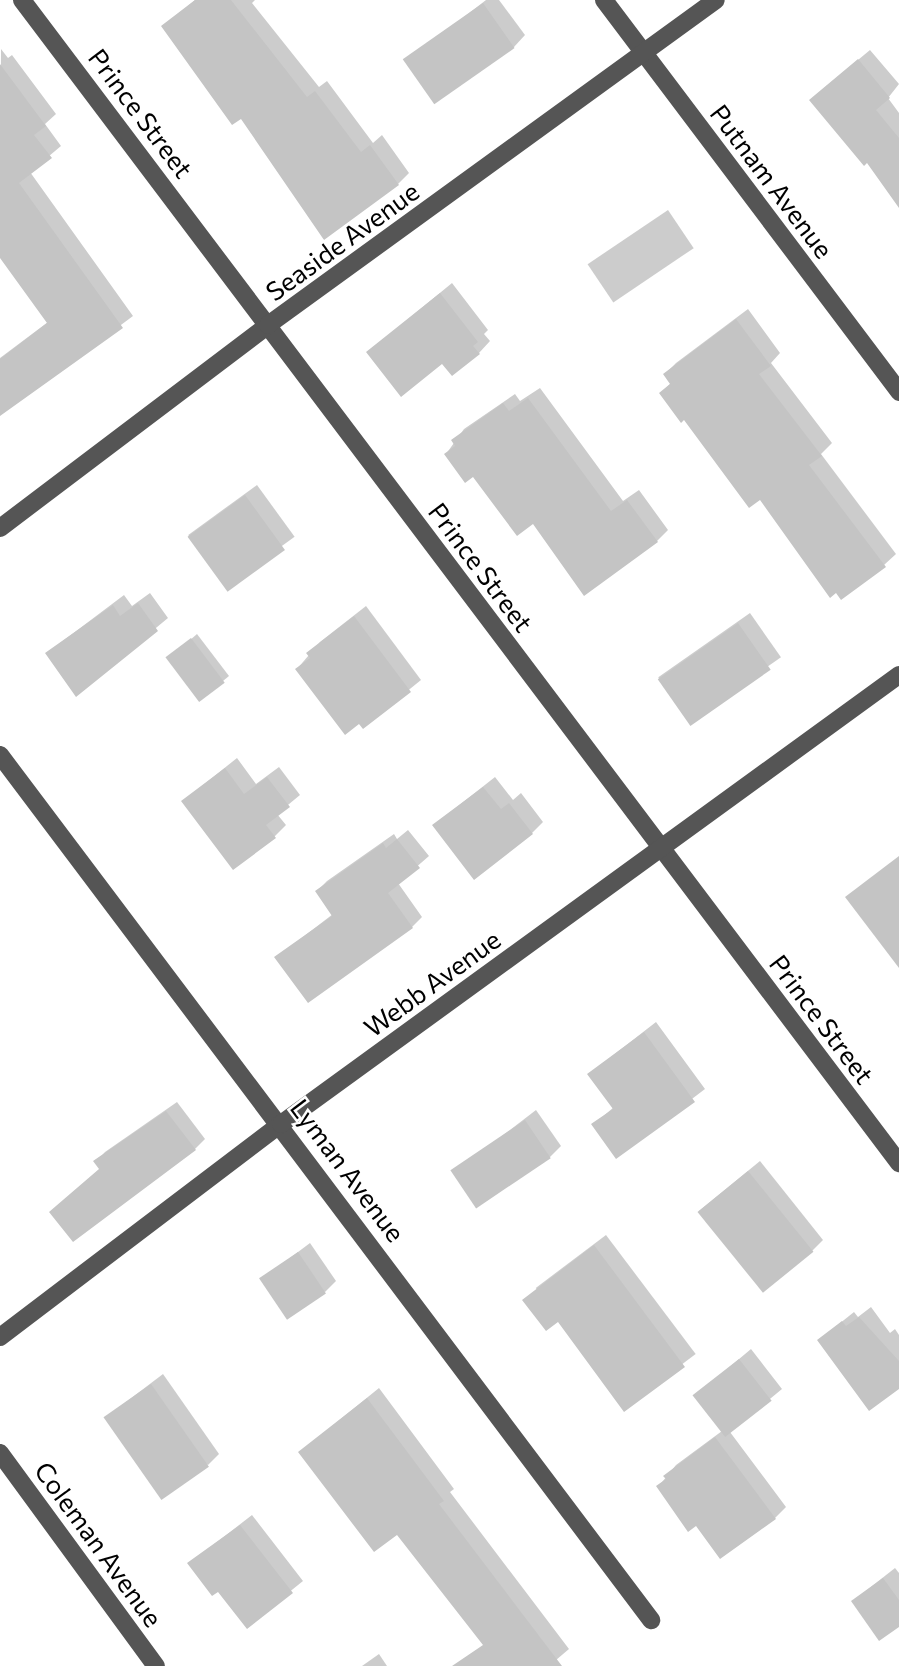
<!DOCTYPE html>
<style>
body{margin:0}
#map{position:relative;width:899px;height:1666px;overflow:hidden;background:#fff;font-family:Commissioner,sans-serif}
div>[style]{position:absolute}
.shadow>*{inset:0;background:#0003;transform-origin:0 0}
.building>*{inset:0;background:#c4c4c4;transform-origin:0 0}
.minor>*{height:18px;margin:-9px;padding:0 9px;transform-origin:9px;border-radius:9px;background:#555}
span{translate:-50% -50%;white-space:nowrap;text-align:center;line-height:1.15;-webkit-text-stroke:5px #fff;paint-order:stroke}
.street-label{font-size:26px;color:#000}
</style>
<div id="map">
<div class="shadow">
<i style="clip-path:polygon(195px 0,255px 0,252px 3px,319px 87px,327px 81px,373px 143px,382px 135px,409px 173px,398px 184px,241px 116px,164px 26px)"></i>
<i style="clip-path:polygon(486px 0,499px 0,525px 35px,514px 47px,407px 61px)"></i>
<i style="clip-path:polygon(1px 49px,8px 58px,12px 55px,56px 114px,45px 124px,61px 146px,30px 172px,133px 316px,0 415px,0 358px,48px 322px,0 255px)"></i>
<i style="clip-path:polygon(870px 50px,899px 84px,888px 98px,899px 113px,899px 205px,823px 89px)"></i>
<i style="left:668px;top:210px;width:46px;height:97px;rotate:56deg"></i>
<i style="clip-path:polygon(452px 283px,488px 330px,484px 334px,490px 341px,479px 353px,442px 362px,368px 352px)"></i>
<i style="clip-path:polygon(748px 309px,780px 353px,771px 363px,832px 443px,821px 454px,896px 554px,884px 565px,761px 498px,661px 393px,672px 382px,665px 374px,676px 363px)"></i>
<i style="clip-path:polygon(540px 388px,623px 501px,639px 490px,668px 530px,657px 541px,534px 521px,446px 454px,464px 429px,515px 394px,520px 401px)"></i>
<i style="left:257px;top:485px;width:64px;height:85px;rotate:54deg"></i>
<i style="clip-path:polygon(150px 593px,168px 618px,76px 694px,47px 653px,124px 595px,132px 606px)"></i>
<i style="clip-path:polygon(366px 606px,421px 680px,363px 727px,297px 669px,320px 642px)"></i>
<i style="left:750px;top:613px;width:54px;height:112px;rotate:55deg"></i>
<i style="clip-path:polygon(197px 634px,229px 676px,223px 681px,174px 654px)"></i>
<i style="clip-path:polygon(237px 758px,256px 784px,279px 767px,300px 795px,277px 814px,286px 825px,274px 837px,183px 801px)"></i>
<i style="clip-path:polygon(495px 777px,513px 800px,521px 793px,543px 822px,532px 833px,434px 825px)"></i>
<i style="clip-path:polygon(408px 830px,429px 856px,398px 883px,422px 917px,412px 927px,277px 957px,333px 914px,317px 891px,327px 881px,394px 834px,397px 839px)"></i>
<i style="clip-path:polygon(656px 1022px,705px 1089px,617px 1156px,593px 1125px,614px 1107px,589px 1074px)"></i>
<i style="clip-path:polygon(177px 1102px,205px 1139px,195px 1149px,101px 1169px,96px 1162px,105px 1152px)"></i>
<i style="clip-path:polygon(536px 1110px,561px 1146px,550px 1157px,455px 1172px)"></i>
<i style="clip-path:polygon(760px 1161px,823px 1240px,812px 1251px,699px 1211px)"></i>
<i style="left:606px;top:1235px;width:149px;height:88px;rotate:53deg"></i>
<i style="clip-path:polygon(310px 1243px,336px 1281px,325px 1292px,262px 1279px)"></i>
<i style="clip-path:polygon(871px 1307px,890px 1333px,895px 1329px,899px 1335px,899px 1387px,819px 1340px,854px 1312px,858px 1317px)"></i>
<i style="clip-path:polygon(751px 1349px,782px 1389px,730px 1432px,786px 1507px,775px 1518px,696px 1523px,658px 1487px,676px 1465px,722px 1431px,695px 1396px)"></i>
<i style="clip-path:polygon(163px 1374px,219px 1454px,208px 1465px,105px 1418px)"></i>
<i style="clip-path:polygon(379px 1388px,454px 1489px,450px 1492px,569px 1649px,549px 1666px,494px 1666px,485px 1644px,398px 1533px,300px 1452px)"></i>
<i style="clip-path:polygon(252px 1515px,303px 1581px,247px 1626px,219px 1589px,190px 1563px)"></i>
<i style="clip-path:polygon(895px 1568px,899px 1573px,899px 1625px,853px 1601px)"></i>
<i style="clip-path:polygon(379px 1654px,387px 1666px,362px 1666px)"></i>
</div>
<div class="building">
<i style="clip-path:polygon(195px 0,231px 0,307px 97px,315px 91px,361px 152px,370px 145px,399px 185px,324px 240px,241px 119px,232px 125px,161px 26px)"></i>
<i style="left:483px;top:3px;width:55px;height:98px;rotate:55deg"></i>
<i style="clip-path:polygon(858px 59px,890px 98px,876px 110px,899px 138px,899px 208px,867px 163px,864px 166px,809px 100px)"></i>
<i style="clip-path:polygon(0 64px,46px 126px,34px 135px,52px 158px,19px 183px,123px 328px,0 416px,0 359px,47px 323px,0 258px)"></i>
<i style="clip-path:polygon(440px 293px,478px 342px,473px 346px,480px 354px,452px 376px,442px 364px,401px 397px,366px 352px)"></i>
<i style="clip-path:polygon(736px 319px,771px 366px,759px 374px,822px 456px,809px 465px,886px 567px,841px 600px,836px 593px,830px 598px,760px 500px,749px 508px,684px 420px,681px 423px,659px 393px,670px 384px,663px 374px)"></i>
<i style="clip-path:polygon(528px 398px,611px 511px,627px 500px,658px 542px,584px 596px,533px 524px,517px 536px,473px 477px,465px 483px,444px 454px,455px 446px,451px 440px,503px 403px,509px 411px)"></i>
<i style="left:245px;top:495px;width:68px;height:71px;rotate:54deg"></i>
<i style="clip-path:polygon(138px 603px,158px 631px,76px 697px,45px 653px,113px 605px,120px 616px)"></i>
<i style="clip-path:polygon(354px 616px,411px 692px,363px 729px,359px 724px,345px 735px,295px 669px,310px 658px,306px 653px)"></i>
<i style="left:738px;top:623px;width:57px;height:98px;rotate:55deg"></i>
<i style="left:191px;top:638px;width:56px;height:32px;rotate:53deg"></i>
<i style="clip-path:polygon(225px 768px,244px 794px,267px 777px,290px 807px,266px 825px,276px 838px,233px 870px,181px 801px)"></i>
<i style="clip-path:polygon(483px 787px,501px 809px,509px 803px,533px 834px,474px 880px,432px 825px)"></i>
<i style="clip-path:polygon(397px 839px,420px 868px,388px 893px,413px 928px,308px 1003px,274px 957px,332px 916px,315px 891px,383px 843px,386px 848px)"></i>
<i style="clip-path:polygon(899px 856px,899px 968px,845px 897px)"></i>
<i style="clip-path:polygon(644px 1032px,695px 1102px,616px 1159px,591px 1124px,613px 1109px,587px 1074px)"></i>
<i style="clip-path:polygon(166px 1111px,196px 1150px,73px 1242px,49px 1212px,99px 1169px,93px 1161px)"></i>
<i style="left:525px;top:1120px;width:46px;height:90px;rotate:56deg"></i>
<i style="left:748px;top:1171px;width:104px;height:65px;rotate:51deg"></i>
<i style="clip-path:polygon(594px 1245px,685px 1367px,624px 1412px,558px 1322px,546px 1331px,522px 1300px)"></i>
<i style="left:298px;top:1252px;width:50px;height:47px;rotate:56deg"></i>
<i style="clip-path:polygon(859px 1317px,899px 1361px,899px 1389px,869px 1411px,817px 1340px,842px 1321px,846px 1326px)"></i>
<i style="left:739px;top:1359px;width:53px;height:59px;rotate:52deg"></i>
<i style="left:151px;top:1384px;width:101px;height:58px;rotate:55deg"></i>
<i style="clip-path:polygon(367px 1398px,444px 1501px,439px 1504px,562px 1666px,452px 1666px,483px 1645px,397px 1535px,374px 1552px,298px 1452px)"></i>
<i style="clip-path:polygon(715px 1437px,776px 1519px,720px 1559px,696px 1526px,688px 1532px,656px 1486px,666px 1479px,663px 1476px)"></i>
<i style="clip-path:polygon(240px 1525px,293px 1593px,247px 1629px,218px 1592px,212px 1596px,187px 1563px)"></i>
<i style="clip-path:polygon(883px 1578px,899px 1600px,899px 1627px,879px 1641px,851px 1601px)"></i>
</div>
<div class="minor">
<i style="left:22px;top:0;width:1457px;rotate:52.98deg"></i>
<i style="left:604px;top:0;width:491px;rotate:53deg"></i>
<i style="left:0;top:528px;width:336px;rotate:-37.1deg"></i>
<i style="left:268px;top:325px;width:553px;rotate:-35.96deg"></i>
<i style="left:0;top:755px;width:1083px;rotate:53.03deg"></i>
<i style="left:0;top:1337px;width:353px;rotate:-37.2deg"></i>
<i style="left:281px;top:1124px;width:764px;rotate:-36deg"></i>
<i style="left:0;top:1453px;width:264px;rotate:53.8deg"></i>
</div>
<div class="street-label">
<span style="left:141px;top:113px;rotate:53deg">Prince Street</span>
<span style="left:772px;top:181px;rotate:53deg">Putnam Avenue</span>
<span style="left:342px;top:241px;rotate:-36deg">Seaside Avenue</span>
<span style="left:481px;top:567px;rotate:53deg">Prince Street</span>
<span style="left:432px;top:983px;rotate:-36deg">Webb Avenue</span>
<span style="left:822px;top:1019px;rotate:53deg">Prince Street</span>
<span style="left:348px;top:1170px;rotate:53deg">Lyman Avenue</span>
<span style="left:99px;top:1544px;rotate:54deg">Coleman Avenue</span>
</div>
</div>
